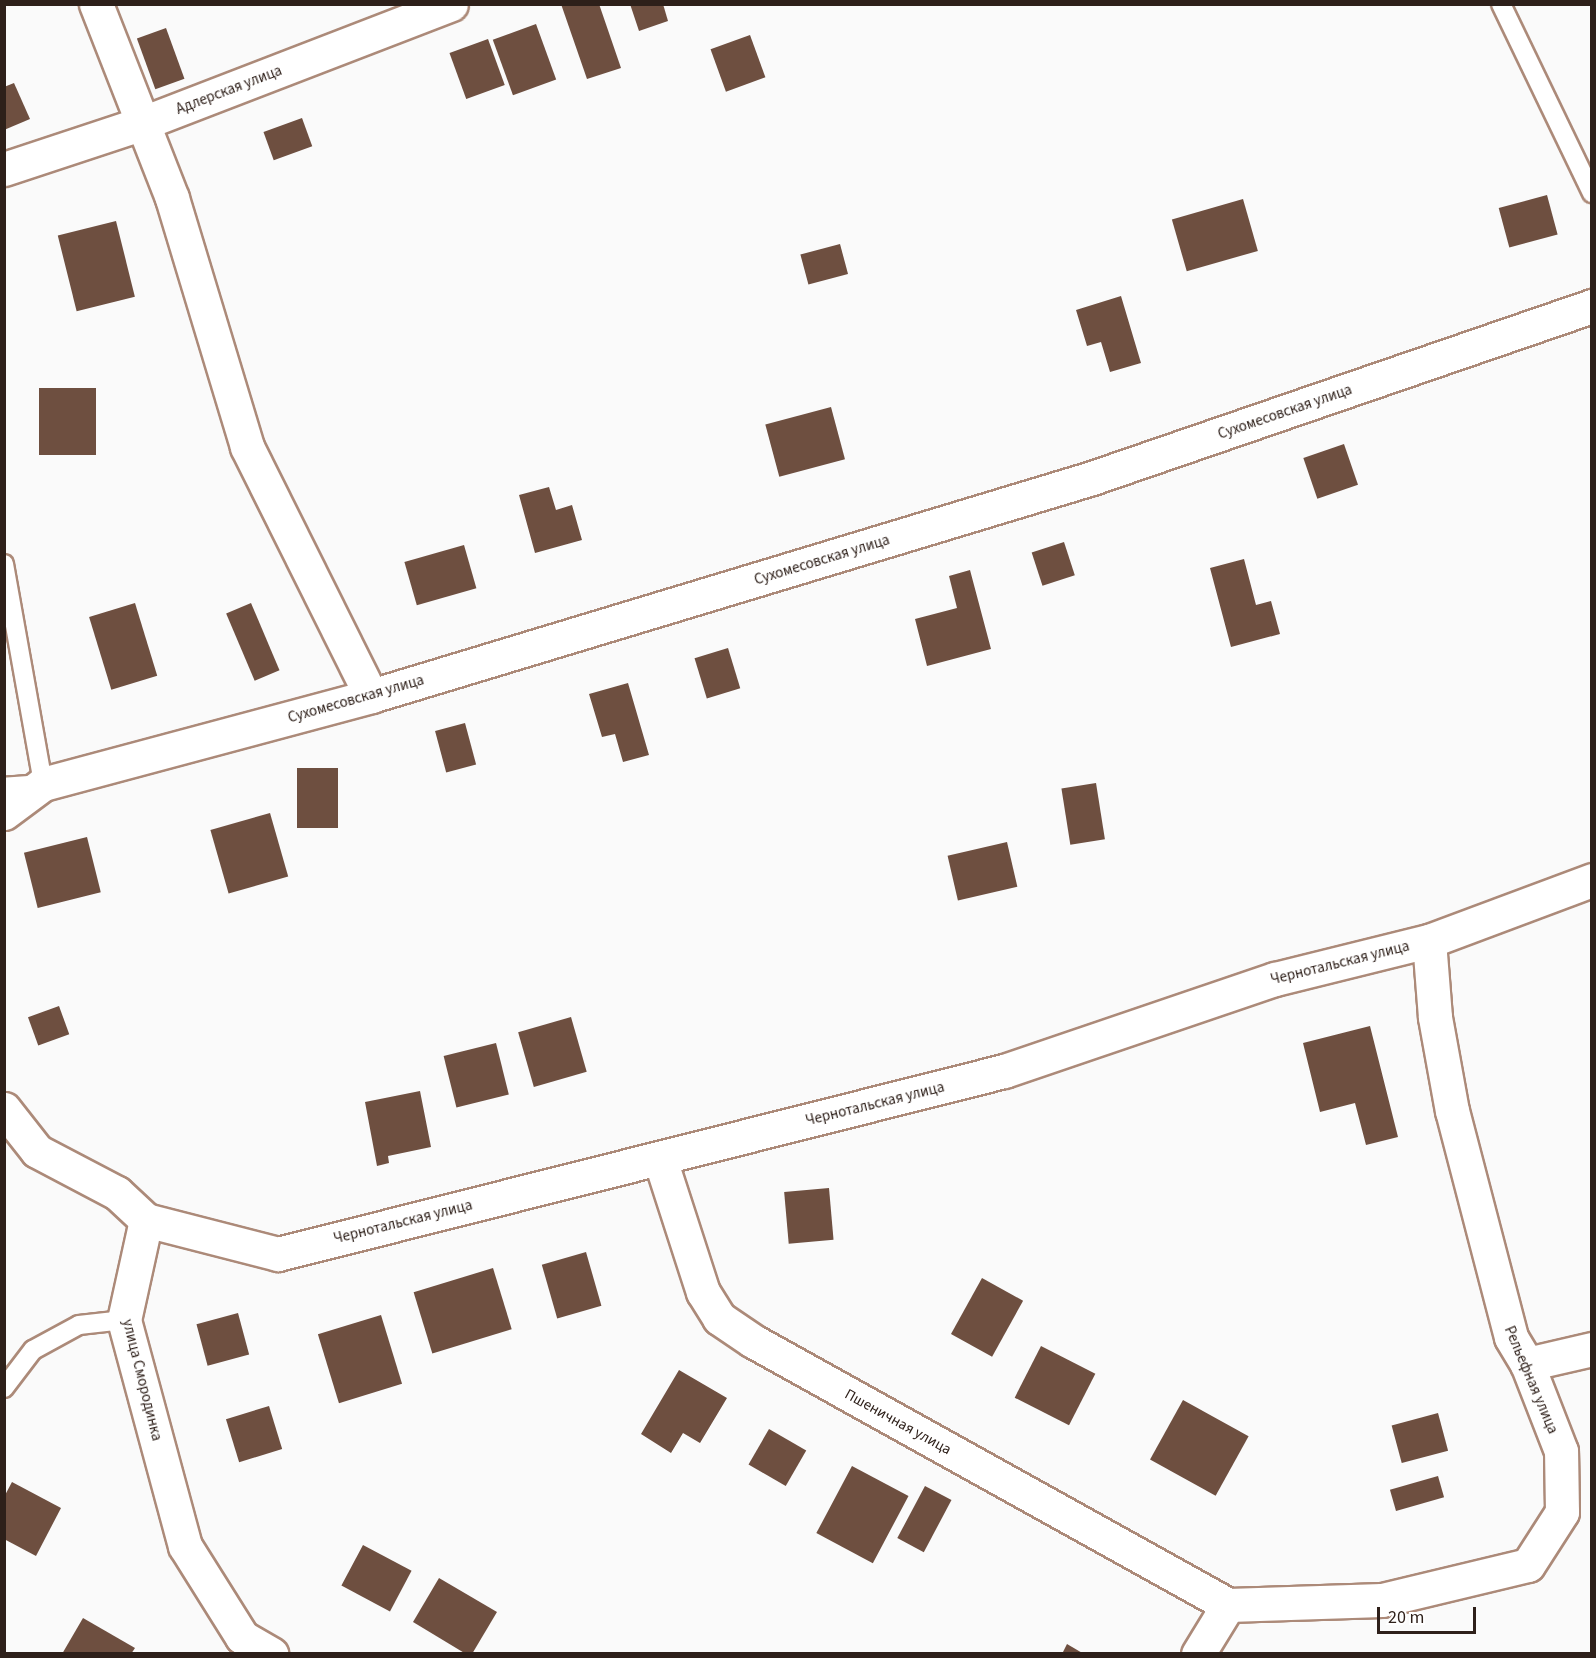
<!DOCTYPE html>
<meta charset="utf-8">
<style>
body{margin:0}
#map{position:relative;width:1596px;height:1658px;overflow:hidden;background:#fafafa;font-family:"Source Sans 3",sans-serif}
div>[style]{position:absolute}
.building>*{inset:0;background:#6e4f40;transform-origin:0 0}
.roads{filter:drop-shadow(2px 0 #ac8a79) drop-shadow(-2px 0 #ac8a79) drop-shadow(0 2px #ac8a79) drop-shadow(0 -2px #ac8a79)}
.service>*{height:18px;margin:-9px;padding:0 9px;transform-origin:9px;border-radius:9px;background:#fff}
.minor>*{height:33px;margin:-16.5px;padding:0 16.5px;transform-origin:16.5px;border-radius:16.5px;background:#fff}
span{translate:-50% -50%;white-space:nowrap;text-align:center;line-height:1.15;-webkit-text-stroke:6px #fff;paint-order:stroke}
.street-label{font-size:15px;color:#2e201a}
.frame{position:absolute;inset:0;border:6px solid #2e201a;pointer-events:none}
.scale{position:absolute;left:1377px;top:1607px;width:99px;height:27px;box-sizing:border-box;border:3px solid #2e201a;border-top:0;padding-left:8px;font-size:18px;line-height:21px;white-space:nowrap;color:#2e201a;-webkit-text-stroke:4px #fff;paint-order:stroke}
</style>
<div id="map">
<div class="building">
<i style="clip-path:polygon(561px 4px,599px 4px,621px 68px,587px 79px)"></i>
<i style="clip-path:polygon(630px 4px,663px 4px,668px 21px,639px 31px)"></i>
<i style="left:536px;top:24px;width:59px;height:46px;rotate:70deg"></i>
<i style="left:166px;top:28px;width:54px;height:31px;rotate:70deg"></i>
<i style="left:750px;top:35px;width:45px;height:42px;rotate:70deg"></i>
<i style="left:488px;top:39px;width:49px;height:41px;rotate:70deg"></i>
<i style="clip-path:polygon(14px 83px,30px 119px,4px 130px,4px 87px)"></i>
<i style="left:302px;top:118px;width:30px;height:41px;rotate:70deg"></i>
<i style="left:1547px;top:195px;width:41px;height:50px;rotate:75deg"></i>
<i style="left:1243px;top:199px;width:54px;height:74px;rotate:74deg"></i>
<i style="left:116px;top:221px;width:78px;height:60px;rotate:76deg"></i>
<i style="left:840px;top:244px;width:31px;height:41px;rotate:75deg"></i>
<i style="clip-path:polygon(1121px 296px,1141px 363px,1110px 372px,1101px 342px,1087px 346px,1076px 310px)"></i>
<i style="left:96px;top:388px;width:67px;height:57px;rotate:90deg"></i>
<i style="left:831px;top:407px;width:54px;height:68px;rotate:75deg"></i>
<i style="left:1344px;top:444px;width:43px;height:43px;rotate:71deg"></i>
<i style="clip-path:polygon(549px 487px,556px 510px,572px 505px,582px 540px,535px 553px,519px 495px)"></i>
<i style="left:1064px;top:542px;width:35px;height:34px;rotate:72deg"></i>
<i style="left:464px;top:545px;width:45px;height:62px;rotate:74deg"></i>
<i style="clip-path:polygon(1244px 559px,1256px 605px,1271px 601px,1280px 634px,1231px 647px,1210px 568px)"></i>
<i style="clip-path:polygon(970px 570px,991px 649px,927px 666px,915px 619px,957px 608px,949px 576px)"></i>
<i style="left:135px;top:603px;width:76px;height:48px;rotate:73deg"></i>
<i style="left:251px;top:603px;width:73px;height:27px;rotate:67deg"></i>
<i style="left:728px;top:648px;width:42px;height:35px;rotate:73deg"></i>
<i style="clip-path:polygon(628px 683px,649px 755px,623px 762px,615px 734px,602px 737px,589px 694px)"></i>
<i style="left:465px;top:723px;width:43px;height:31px;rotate:75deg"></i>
<i style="left:297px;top:768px;width:41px;height:60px"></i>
<i style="left:1096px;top:783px;width:57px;height:35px;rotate:81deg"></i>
<i style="left:270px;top:813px;width:66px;height:62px;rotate:74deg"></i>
<i style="left:87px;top:837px;width:57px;height:65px;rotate:76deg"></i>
<i style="left:1007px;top:842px;width:46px;height:61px;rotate:77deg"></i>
<i style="left:59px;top:1006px;width:30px;height:33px;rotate:70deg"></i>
<i style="left:571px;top:1017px;width:57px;height:55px;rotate:74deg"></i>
<i style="clip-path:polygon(1370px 1026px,1398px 1137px,1366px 1145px,1355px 1103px,1320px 1112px,1303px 1043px)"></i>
<i style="left:496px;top:1043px;width:53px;height:54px;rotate:76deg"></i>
<i style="clip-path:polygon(420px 1091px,431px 1147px,388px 1156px,389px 1163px,377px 1166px,365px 1102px)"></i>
<i style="left:829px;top:1188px;width:52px;height:45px;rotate:85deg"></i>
<i style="left:586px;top:1252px;width:56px;height:46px;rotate:74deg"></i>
<i style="left:493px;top:1268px;width:64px;height:83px;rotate:73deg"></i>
<i style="left:982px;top:1278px;width:47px;height:64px;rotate:29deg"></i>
<i style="left:238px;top:1313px;width:43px;height:43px;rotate:75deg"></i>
<i style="left:381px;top:1315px;width:72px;height:66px;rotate:73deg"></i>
<i style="left:1041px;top:1346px;width:61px;height:58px;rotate:27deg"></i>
<i style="clip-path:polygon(679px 1370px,727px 1398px,700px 1443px,683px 1433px,671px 1453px,641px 1434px)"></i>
<i style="left:1183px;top:1400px;width:75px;height:68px;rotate:29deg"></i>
<i style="left:269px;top:1406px;width:45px;height:45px;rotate:73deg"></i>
<i style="left:1438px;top:1413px;width:39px;height:48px;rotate:75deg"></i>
<i style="left:769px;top:1429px;width:43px;height:41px;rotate:30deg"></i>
<i style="left:852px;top:1466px;width:64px;height:76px;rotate:28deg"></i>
<i style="left:1438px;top:1476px;width:22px;height:50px;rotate:74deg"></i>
<i style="clip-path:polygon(12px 1482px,61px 1508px,36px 1556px,4px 1539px,4px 1497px)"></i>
<i style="left:925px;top:1486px;width:30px;height:59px;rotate:28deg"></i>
<i style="left:363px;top:1545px;width:55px;height:46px;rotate:28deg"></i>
<i style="clip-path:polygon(439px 1578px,497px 1612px,472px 1654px,466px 1654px,413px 1622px)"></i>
<i style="clip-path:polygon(83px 1618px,135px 1648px,131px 1654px,62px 1654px)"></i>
<i style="clip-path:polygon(1067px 1644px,1084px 1654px,1062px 1654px)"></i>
</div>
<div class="roads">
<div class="service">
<i style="left:1501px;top:4px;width:210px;rotate:64.3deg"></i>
<i style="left:4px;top:564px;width:223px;rotate:79.9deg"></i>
<i style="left:43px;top:784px;width:39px;rotate:176deg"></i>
<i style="left:4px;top:1388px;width:48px;rotate:-52.7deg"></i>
<i style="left:33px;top:1350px;width:52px;rotate:-28.5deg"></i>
<i style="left:79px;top:1325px;width:45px;rotate:-6.3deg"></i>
</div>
<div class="minor">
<i style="left:96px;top:4px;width:208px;rotate:68.6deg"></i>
<i style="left:172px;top:198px;width:260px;rotate:73.2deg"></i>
<i style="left:247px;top:447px;width:278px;rotate:63.5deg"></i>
<i style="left:4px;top:169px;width:146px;rotate:-18.3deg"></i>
<i style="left:143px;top:123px;width:330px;rotate:-21.1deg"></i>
<i style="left:4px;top:813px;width:49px;rotate:-36.6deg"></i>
<i style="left:43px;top:784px;width:340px;rotate:-15deg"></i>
<i style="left:371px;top:696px;width:753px;rotate:-16.82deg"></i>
<i style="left:1092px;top:478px;width:529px;rotate:-18.98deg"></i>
<i style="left:4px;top:1109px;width:53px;rotate:51.8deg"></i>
<i style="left:37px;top:1151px;width:90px;rotate:27.7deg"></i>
<i style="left:117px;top:1193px;width:40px;rotate:43deg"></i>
<i style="left:146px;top:1220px;width:102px;rotate:102.4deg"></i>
<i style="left:124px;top:1320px;width:234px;rotate:74.9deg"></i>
<i style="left:185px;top:1546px;width:107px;rotate:57.9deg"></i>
<i style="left:242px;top:1637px;width:34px;rotate:30deg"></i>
<i style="left:660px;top:1159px;width:140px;rotate:72.1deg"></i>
<i style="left:703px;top:1292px;width:31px;rotate:58deg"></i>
<i style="left:719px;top:1318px;width:41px;rotate:34.1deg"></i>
<i style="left:753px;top:1341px;width:543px;rotate:29.06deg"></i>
<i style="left:146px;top:1220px;width:136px;rotate:14.4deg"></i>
<i style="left:278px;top:1254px;width:749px;rotate:-14.15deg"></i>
<i style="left:1004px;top:1071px;width:286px;rotate:-18.8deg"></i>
<i style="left:1275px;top:979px;width:159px;rotate:-13.9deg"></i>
<i style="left:1429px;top:941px;width:174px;rotate:-20.5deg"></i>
<i style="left:1527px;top:1364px;width:67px;rotate:-13deg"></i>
<i style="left:1198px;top:1654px;width:57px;rotate:-58.5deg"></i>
<i style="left:1228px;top:1605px;width:154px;rotate:-1.9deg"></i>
<i style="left:1382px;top:1600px;width:150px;rotate:-13.5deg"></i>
<i style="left:1528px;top:1565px;width:63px;rotate:-57.3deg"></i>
<i style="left:1562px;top:1512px;width:61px;rotate:-90.9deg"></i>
<i style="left:1561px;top:1451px;width:93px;rotate:-111.3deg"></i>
<i style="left:1527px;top:1364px;width:31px;rotate:-121deg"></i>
<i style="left:1511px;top:1337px;width:234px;rotate:-104.6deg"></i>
<i style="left:1452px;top:1111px;width:96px;rotate:-100.3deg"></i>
<i style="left:1435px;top:1017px;width:76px;rotate:-94.5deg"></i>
</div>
</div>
<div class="street-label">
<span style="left:229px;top:90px;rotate:-21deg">Адлерская улица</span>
<span style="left:1285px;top:412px;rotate:-19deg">Сухомесовская улица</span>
<span style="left:822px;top:560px;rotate:-17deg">Сухомесовская улица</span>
<span style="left:356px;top:699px;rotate:-16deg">Сухомесовская улица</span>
<span style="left:1340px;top:963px;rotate:-14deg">Чернотальская улица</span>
<span style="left:875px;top:1104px;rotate:-14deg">Чернотальская улица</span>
<span style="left:403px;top:1222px;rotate:-14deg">Чернотальская улица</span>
<span style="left:142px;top:1380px;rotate:76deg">улица Смородинка</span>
<span style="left:1531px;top:1380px;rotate:67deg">Рельефная улица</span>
<span style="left:898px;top:1422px;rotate:29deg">Пшеничная улица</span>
</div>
<div class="frame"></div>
<div class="scale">20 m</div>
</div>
